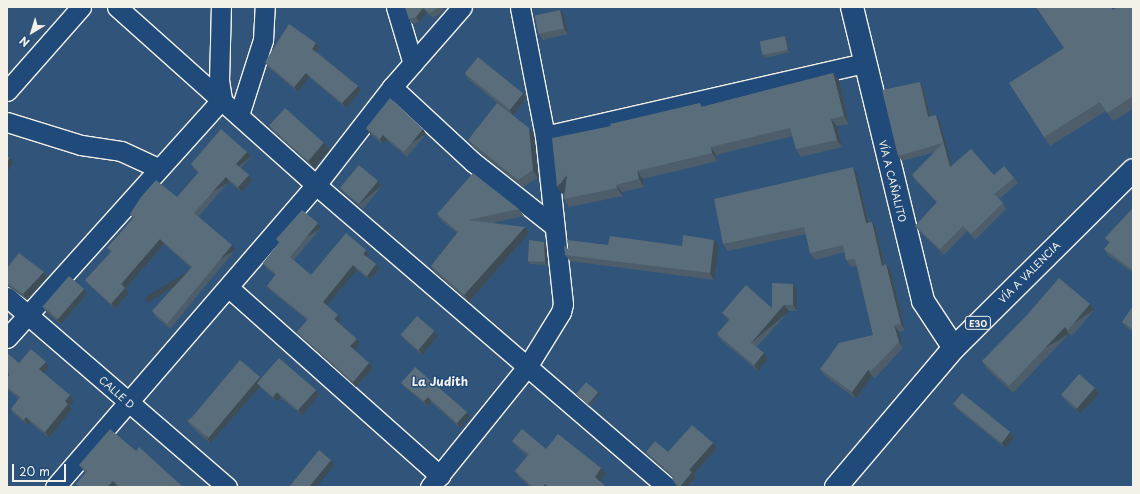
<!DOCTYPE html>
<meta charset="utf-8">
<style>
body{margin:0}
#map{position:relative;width:1140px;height:494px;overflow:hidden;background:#30547a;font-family:"Playpen Sans",sans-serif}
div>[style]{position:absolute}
.roads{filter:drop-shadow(1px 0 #f4f1e8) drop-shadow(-1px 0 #f4f1e8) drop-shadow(0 1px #f4f1e8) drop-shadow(0 -1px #f4f1e8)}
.minor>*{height:19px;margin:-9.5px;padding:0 9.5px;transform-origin:9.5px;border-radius:9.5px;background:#1f4a7a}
.major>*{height:22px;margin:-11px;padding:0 11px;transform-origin:11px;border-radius:11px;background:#1f4a7a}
.highway>*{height:22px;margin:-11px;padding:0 11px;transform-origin:11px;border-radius:11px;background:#1f4a7a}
.wall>*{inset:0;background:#4d5e6a}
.shaded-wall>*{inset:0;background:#3e4c56;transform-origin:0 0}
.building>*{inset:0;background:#596d7b;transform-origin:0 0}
span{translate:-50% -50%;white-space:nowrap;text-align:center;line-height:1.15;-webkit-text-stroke:3px #1f4a7a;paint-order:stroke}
.shield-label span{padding:1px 3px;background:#1f4a7a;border:1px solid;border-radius:3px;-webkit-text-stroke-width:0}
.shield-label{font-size:9px;color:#f4f1e8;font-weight:700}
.street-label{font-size:10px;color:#f4f1e8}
.quarter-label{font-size:12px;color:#f4f1e8;font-weight:700}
.frame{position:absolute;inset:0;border:8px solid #f4f1e8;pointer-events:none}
.north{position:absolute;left:12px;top:12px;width:40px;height:40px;-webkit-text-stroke:3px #1f4a7a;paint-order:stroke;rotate:218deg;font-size:11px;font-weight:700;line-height:16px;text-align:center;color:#f4f1e8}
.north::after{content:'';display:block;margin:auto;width:14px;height:18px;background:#f4f1e8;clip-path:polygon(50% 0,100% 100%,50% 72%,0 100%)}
.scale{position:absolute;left:12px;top:464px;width:54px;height:18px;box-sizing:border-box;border:2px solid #f4f1e8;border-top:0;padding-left:5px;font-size:12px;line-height:14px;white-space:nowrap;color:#f4f1e8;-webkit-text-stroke:3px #1f4a7a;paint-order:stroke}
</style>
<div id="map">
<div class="roads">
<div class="minor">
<i style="left:117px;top:7px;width:267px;rotate:41.8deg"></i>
<i style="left:316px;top:185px;width:463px;rotate:40.7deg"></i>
<i style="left:396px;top:7px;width:59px;rotate:73.4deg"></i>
<i style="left:392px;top:87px;width:110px;rotate:42.8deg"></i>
<i style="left:473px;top:162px;width:103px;rotate:38.3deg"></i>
<i style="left:7px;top:91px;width:112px;rotate:-48.6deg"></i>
<i style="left:239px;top:115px;width:79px;rotate:-72.3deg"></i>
<i style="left:263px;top:40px;width:33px;rotate:-87deg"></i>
<i style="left:7px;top:122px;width:77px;rotate:17.3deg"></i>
<i style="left:81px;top:145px;width:40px;rotate:8.5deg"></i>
<i style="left:121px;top:151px;width:41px;rotate:24.7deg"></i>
<i style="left:545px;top:136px;width:328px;rotate:-12.9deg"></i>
<i style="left:228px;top:287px;width:284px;rotate:41.7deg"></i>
<i style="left:7px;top:297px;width:291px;rotate:40.8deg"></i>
<i style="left:7px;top:338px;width:321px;rotate:-48deg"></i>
<i style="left:222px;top:99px;width:18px;rotate:-99deg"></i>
<i style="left:219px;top:81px;width:74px;rotate:-88.5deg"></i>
<i style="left:55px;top:487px;width:399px;rotate:-49.2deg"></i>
<i style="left:316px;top:185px;width:124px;rotate:-52.2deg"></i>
<i style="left:392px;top:87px;width:106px;rotate:-48.8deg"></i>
<i style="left:430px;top:487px;width:154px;rotate:-51.1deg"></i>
<i style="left:527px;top:367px;width:65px;rotate:-58.3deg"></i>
<i style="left:561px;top:312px;width:8px;rotate:-76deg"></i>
<i style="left:563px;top:304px;width:169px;rotate:-96.1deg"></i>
<i style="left:545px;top:136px;width:131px;rotate:-101deg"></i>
</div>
<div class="major">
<i style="left:852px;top:7px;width:302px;rotate:76.4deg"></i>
<i style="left:923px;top:301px;width:56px;rotate:56.6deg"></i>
</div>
<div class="highway">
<i style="left:836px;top:487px;width:182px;rotate:-49.7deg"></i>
<i style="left:954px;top:348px;width:252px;rotate:-44.8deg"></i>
</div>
</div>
<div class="wall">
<i style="clip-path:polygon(405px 7px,443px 7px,444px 11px,433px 18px,427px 13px,419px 22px,412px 24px,409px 19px)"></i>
<i style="clip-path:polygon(1133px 7px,1133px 109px,1113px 121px,1106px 111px,1050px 146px,1044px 137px,1064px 48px,1113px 10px)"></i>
<i style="clip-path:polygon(564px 15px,568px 34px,543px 40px,539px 34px)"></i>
<i style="clip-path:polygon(787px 39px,790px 52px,765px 58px,764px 55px)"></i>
<i style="clip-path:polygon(316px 43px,320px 48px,317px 52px,358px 86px,361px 91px,346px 108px,309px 77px,298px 92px,268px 67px,265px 62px)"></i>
<i style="clip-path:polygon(833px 73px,839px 80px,849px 124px,837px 126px,842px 147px,801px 157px,796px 149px,793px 136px,716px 155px,718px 161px,643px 179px,644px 187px,622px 192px,623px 196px,569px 207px,564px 199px,565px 191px,562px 194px,557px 187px,611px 126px,700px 103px,702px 107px)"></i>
<i style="clip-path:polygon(465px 74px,523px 93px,526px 98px,513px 116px,468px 79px)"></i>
<i style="clip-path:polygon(923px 87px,931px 117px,940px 121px,952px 166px,994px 175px,1014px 178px,1018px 183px,999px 199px,1003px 203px,1006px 209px,975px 240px,967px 231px,944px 255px,919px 231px,915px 226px,937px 203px,916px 181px,912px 175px,935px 152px,902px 161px,898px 156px)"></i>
<i style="clip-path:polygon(269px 126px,329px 150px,314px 168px,275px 133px)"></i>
<i style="clip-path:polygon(366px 128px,423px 129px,426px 134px,407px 157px,387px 140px,383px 144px,370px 134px)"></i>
<i style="clip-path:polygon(534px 135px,538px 178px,523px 187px,474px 148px,468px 140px)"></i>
<i style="clip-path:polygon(247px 152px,251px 157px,241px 168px,249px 175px,252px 180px,242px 192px,229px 182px,198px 217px,235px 250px,170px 329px,155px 316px,152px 311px,191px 268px,164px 244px,126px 288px,129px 293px,115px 309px,89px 285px,85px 280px,111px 252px,107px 248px,133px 218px,130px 214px,177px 197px,198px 173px,194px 169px,191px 164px)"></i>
<i style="clip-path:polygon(857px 173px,869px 222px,876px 228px,885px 265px,891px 271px,905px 330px,899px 332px,903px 348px,875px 378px,872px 376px,856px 399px,825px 376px,820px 369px,873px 335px,857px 266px,851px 267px,846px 260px,845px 252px,815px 260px,810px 253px,806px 234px,728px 251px,723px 244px)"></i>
<i style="clip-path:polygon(378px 181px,382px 186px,363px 209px,344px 193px,340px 188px)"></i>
<i style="clip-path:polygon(1133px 208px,1133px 273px,1108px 255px,1104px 249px,1109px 243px,1105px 238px)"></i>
<i style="clip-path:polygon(519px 209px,524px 216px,492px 223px,529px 233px,469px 302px,435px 273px,431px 266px,457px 233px,442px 221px,437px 214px)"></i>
<i style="clip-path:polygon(321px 228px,294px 260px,311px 275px,366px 250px,369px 254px,367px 257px,376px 264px,379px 269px,370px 280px,357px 270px,327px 306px,341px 319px,339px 323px,360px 344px,354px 350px,369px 363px,373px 368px,356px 387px,301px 337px,297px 332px,307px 320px,270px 290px,267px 286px,275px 275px,266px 268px,263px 263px,279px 243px,276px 239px)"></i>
<i style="clip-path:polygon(714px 240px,719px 246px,714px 280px,570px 261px,565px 255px,569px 250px,608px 245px,682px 246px)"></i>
<i style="clip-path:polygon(544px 242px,546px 244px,547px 265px,530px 264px,528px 261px)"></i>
<i style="clip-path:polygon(7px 268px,47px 277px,27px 300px,7px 286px)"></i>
<i style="clip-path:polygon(793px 284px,797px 290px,797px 311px,789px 311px,757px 347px,764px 353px,768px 359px,758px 371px,721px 340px,717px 334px,729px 321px,722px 313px,772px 308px)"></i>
<i style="clip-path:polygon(84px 289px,87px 294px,61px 324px,46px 312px,42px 306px)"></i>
<i style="clip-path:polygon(1133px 306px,1133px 332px,1126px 327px,1122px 322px)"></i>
<i style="clip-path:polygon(1094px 310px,1072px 336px,1069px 334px,1013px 393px,986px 368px,982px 361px)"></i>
<i style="clip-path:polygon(401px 335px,438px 336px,422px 355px,405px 340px)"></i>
<i style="clip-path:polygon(7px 353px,19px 363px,49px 367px,44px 373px,74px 401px,70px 406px,72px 409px,49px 438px,30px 422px,28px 425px,14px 414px,11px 409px,19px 399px,7px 389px,7px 378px,9px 375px,7px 373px)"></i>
<i style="clip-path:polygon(260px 377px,261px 379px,316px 390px,319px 395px,302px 415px,281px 398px,277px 402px,260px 387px,210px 443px,190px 425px,187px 420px)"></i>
<i style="clip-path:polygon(401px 383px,467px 412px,470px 417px,460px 428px,431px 402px,427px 406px,405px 387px)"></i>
<i style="clip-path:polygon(1095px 388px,1099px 394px,1080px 414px,1064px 399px,1061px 394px)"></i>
<i style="clip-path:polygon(576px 394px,600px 394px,590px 406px,578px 396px)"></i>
<i style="clip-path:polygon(954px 404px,1010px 432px,1014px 438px,1005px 448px,957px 409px)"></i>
<i style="clip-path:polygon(512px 441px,546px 449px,601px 468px,606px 474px,600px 481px,606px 487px,530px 487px,519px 477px,515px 471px,527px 456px,517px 447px)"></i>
<i style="clip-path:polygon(713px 443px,717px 448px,694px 474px,696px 477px,688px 487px,677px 487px,674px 482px,672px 477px,649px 457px,646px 452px,668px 452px)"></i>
<i style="clip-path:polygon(136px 451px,183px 487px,79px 487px,76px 484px,86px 473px,84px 471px,79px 465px)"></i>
</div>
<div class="shaded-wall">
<i style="clip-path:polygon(423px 8px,427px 13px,419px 22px,416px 17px)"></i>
<i style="clip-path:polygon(560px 10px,564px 15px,568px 34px,564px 29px)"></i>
<i style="clip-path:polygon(785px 36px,787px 39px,790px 52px,788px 50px)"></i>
<i style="clip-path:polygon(316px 43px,320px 48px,316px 53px,312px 49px)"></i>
<i style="clip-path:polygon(306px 73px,309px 77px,298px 92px,294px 87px)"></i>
<i style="clip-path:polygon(833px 73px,839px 80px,849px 124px,844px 116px)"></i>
<i style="clip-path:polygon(920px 82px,923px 87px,932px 123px,928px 117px)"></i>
<i style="clip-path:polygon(358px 86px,361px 91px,346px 108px,342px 103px)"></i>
<i style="clip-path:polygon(523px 93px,526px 98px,513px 116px,510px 110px)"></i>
<i style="clip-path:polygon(936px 115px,940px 121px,954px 173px,950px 167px)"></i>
<i style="clip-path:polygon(831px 119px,837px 126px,842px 147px,837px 140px)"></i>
<i style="clip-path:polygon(529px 128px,534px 135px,538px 178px,533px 170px)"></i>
<i style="left:423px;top:129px;width:6px;height:30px;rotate:59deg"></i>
<i style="clip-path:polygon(383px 135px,387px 140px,383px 144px,380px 139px)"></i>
<i style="clip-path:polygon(324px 143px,329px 150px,314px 168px,309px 161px)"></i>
<i style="clip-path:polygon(711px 147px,716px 155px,718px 161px,712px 153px)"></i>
<i style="left:247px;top:152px;width:6px;height:16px;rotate:51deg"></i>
<i style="clip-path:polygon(10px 158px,13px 163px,7px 172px,7px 162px)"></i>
<i style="clip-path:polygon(853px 167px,857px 173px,870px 229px,866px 223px)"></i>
<i style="clip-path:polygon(637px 171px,643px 179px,644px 187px,639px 179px)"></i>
<i style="clip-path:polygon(249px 175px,252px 180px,242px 192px,238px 187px)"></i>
<i style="clip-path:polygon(567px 175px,572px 182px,562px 194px,557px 187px)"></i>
<i style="left:226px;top:177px;width:6px;height:48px;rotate:59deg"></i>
<i style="left:378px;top:181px;width:6px;height:30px;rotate:51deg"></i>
<i style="clip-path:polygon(616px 185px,622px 192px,623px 196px,617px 188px)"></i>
<i style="clip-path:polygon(872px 222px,876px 228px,886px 272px,882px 266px)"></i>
<i style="left:318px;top:223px;width:6px;height:44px;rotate:59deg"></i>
<i style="clip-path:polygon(525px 227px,529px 233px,469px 302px,464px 295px)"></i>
<i style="clip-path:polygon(160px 239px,164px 244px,126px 288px,129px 293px,115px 309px,111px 304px,121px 284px)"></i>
<i style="clip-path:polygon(714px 240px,719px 246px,714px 280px,710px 273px)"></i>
<i style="clip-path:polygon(544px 242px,546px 244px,547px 265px,545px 262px)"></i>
<i style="left:232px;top:245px;width:6px;height:102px;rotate:59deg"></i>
<i style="clip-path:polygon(366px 250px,369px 254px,366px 259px,363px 254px)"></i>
<i style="clip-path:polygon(376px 264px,379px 269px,370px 280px,367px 276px)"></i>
<i style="clip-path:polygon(886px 264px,891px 271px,905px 330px,901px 324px)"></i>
<i style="clip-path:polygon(353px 265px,357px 270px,326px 307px,323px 302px)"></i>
<i style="clip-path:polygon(44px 272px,47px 277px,27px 300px,23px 294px)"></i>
<i style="clip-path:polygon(793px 284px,797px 290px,797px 311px,793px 305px)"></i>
<i style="clip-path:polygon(84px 289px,87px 294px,61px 324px,57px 319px)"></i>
<i style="left:1090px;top:304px;width:7px;height:34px;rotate:56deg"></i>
<i style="left:784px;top:305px;width:8px;height:50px;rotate:50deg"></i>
<i style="clip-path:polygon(338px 315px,341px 319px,338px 324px,334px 319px)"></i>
<i style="clip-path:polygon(894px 325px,899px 332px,903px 348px,899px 342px)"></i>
<i style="left:1065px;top:327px;width:8px;height:81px;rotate:60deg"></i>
<i style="clip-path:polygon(434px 331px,438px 336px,422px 355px,419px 350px)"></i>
<i style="clip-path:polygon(357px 339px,360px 344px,354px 351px,350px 346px)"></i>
<i style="clip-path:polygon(764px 353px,768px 359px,758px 371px,754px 365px)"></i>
<i style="clip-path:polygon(46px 362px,49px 367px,43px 375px,39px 369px)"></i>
<i style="clip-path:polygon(369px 363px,373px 368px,356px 387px,353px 382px)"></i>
<i style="clip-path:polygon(868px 370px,872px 376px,856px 399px,852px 392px)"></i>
<i style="clip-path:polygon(260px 377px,263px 382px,257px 383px,260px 387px,210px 443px,207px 438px)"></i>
<i style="clip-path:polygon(1095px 388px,1099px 394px,1080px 414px,1076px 409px)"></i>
<i style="clip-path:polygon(316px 390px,319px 395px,302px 415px,298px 410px)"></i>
<i style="clip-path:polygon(277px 392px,281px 398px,277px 402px,273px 397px)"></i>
<i style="left:598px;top:392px;width:3px;height:16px;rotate:45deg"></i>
<i style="clip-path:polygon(70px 395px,74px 401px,70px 406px,72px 409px,49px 438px,45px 432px,65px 401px)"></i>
<i style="clip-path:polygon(428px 397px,431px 402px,427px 406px,424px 401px)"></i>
<i style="clip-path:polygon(467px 412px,470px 417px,460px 428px,457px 423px)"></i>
<i style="clip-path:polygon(26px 417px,30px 422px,28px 425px,24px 420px)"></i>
<i style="clip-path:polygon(1010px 432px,1014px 438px,1005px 448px,1002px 443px)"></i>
<i style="clip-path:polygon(713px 443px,717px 448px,694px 474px,696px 477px,688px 487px,680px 487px,689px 470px)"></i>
<i style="clip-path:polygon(331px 460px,335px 465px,316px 487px,309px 487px)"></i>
<i style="clip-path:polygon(601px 468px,606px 474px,599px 483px,595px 477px)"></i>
<i style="clip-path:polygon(113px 481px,117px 487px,107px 487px)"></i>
<i style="clip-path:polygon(545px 484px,548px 487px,543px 487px)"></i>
</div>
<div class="building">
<i style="clip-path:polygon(405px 7px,439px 7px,430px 13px,423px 8px,416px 17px,409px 19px)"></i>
<i style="clip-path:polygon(1036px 7px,1111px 7px,1113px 10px,1118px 7px,1133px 7px,1133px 96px,1107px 113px,1100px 102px,1044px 137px,1009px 83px,1064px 48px)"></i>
<i style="left:560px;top:10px;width:19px;height:26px;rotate:78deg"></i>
<i style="clip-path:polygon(289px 24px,316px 43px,312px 49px,358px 86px,342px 103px,306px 73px,294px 87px,265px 62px)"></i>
<i style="left:785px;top:36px;width:14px;height:26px;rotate:78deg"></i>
<i style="left:478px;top:57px;width:58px;height:21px;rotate:39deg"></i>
<i style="clip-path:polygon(833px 73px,844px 116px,831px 119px,837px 140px,796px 149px,790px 128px,711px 147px,712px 153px,637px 171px,639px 179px,616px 185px,617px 188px,564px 199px,567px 175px,557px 187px,552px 138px,611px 126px,610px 124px,700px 103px,701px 107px)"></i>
<i style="clip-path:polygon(920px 82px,928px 117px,936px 115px,950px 167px,971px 149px,994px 175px,1004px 166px,1014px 178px,994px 194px,1003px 203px,971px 234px,963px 226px,940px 249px,915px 226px,937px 202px,912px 175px,943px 143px,898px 156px,882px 90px)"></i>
<i style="clip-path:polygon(390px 98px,423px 129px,404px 152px,383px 135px,380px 139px,366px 128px)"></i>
<i style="clip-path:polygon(497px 103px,529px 128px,533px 170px,518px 180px,468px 140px)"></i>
<i style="left:285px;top:108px;width:52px;height:24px;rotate:42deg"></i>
<i style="clip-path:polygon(221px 129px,247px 152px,236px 164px,249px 175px,238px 187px,226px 177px,194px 213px,232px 245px,167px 324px,152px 311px,192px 267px,160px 239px,121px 284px,125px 288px,111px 304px,85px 280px,112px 251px,107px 248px,134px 217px,130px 214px,141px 197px,156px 180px,177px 197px,199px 172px,191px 164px)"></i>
<i style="clip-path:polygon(7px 156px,10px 158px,7px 162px)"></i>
<i style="left:359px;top:165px;width:25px;height:30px;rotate:40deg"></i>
<i style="clip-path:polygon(853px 167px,866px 223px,872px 222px,882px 266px,886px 264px,901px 324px,894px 325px,899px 342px,871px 371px,868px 370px,852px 392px,820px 369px,839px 343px,873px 335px,855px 259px,846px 260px,843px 245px,810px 253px,804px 227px,723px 244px,714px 199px)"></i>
<i style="clip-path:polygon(473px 173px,519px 209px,468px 220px,525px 227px,464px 295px,431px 266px,458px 232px,437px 214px)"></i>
<i style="clip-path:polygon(1133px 208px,1133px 270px,1104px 249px,1110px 242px,1105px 238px)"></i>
<i style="clip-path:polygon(302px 210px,318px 223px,290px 257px,311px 275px,346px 233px,366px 250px,363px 254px,376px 264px,367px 276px,353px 265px,323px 302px,338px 315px,334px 319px,357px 339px,350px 346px,369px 363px,353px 382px,297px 332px,308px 319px,267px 286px,276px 274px,263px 263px,280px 242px,276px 239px)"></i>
<i style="clip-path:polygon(683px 235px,714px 240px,710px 273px,565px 255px,564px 245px,569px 250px,567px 240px,608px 245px,610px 236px,682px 246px)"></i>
<i style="clip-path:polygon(529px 240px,544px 242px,545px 262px,528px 261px)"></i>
<i style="clip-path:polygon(19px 253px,44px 272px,23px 294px,7px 283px,7px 268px)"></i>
<i style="left:69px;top:276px;width:20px;height:40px;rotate:41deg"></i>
<i style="clip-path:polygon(1059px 278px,1090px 304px,1068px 330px,1065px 327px,1009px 386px,982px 361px,1027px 315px)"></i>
<i style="clip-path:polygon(772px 283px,793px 284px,793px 305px,784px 305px,751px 343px,764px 353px,754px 365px,717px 334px,730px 319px,722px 313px,746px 285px,772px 308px)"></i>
<i style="clip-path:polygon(1133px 306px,1133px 329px,1122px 322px)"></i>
<i style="left:417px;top:316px;width:23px;height:25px;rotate:41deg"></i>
<i style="clip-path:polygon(31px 349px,46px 362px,39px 369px,70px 395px,65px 401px,68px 404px,45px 432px,26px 417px,24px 420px,11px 409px,20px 397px,7px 387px,7px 378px,10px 374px,7px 371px,7px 353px,19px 363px)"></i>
<i style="clip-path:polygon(279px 358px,316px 390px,298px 410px,277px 392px,273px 397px,257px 383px)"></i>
<i style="left:240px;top:360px;width:26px;height:80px;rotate:40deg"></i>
<i style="clip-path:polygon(415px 367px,467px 412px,457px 423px,428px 397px,424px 401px,401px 383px)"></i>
<i style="left:1079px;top:374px;width:21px;height:27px;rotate:41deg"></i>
<i style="left:586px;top:382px;width:16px;height:16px;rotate:40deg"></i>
<i style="left:962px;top:393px;width:62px;height:14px;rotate:39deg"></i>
<i style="clip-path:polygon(692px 425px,713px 443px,689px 470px,692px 472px,680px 487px,674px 482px,671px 474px,646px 452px,655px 441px,668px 452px)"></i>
<i style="clip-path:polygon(110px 429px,136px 451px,139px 447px,183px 487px,120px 487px,113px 481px,107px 487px,80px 487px,76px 484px,87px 471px,79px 465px)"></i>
<i style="clip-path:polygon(522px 429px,546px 449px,558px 434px,601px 468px,595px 477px,606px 487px,549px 487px,545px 484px,543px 487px,533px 487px,515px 471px,529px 454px,512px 441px)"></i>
<i style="clip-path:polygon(319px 450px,331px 460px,309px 487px,289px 487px)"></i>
</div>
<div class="shield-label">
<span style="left:978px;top:323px">E30</span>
</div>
<div class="street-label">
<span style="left:893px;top:181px;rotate:76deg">VÍA A CAÑALITO</span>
<span style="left:1029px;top:272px;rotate:-45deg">VÍA A VALENCIA</span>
<span style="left:117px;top:392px;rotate:41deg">CALLE D</span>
</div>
<div class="quarter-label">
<span style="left:440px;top:382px">La Judith</span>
</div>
<div class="frame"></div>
<div class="north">N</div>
<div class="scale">20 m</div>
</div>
